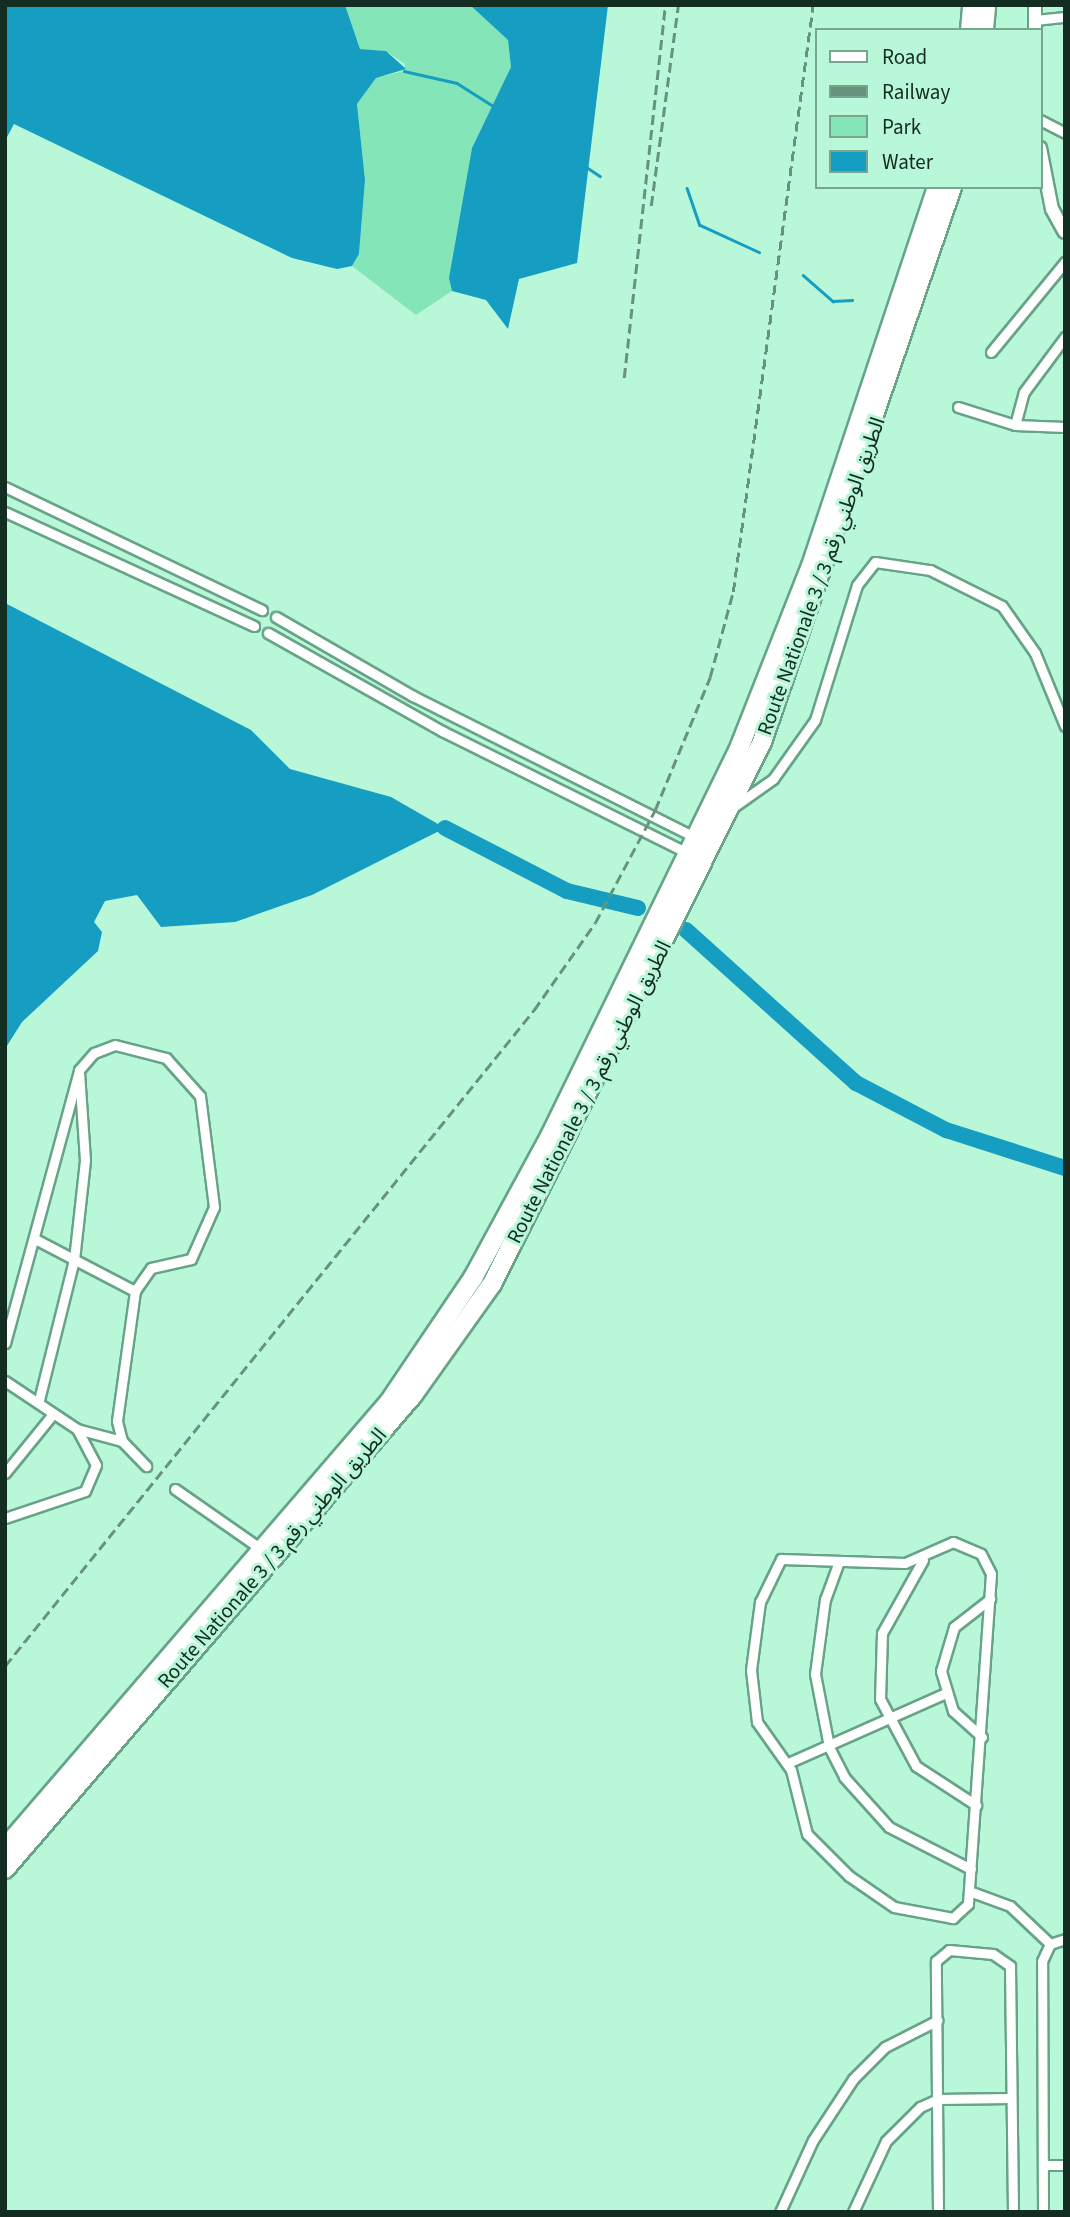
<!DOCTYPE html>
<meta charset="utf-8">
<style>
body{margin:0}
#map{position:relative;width:1070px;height:2217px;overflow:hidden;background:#b8f7d8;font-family:"Source Sans 3","Noto Sans Arabic",sans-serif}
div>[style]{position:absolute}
.green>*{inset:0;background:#84e5b9}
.water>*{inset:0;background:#169dc2}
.stream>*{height:2.5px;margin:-1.25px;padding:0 1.25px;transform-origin:1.25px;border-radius:1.25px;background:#169dc2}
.river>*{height:16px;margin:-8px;padding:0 8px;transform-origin:8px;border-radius:8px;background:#169dc2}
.roads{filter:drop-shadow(2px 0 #67a387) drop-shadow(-2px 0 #67a387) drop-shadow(0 2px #67a387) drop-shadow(0 -2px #67a387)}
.street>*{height:9px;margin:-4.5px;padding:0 4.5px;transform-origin:4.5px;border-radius:4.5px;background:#fff}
.secondary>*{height:12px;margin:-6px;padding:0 6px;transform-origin:6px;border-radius:6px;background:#fff}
.highway>*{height:18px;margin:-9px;padding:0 9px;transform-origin:9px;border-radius:9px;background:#fff}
.rail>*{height:2.5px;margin-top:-1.25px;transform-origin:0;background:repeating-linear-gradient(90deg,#67937e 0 10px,transparent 0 15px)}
span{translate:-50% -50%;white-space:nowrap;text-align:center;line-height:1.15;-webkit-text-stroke:6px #b8f7d8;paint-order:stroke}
.street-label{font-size:21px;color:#142d22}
.frame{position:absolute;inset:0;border:7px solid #142d22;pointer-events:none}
.legend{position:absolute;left:815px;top:28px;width:228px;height:161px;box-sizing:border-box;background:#b8f7d8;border:2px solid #76a68f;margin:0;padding:9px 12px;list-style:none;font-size:21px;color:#142d22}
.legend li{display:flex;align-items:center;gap:14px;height:35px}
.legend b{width:35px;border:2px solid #76a68f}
</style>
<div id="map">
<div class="green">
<i style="clip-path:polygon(345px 5px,470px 5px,508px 40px,511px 67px,472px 148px,452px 291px,416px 315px,352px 266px,359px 254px,365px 180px,357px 104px,376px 78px,404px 71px,405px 64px,386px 51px,360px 49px)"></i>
</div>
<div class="water">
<i style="clip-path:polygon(5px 5px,345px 5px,360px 49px,386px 51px,406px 69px,376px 78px,357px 104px,365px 180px,359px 254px,352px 266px,337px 269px,292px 258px,14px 124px,5px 141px)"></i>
<i style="clip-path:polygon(470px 5px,608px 5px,577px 263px,519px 279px,508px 329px,486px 300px,452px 291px,449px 278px,472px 148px,511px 67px,508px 40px)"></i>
<i style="clip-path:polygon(5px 603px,251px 730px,290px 769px,391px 797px,445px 828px,312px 895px,235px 922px,161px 927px,137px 895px,105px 901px,94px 922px,102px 932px,98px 951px,22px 1022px,5px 1049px)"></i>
</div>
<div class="stream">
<i style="left:404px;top:71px;width:54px;rotate:12.8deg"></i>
<i style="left:457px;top:83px;width:49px;rotate:32.4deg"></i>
<i style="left:585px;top:166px;width:18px;rotate:34deg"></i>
<i style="left:687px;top:188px;width:39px;rotate:71deg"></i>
<i style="left:700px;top:225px;width:65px;rotate:24.6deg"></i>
<i style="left:803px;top:275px;width:40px;rotate:41deg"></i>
<i style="left:833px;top:301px;width:19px;rotate:-3deg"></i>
</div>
<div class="river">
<i style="left:445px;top:828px;width:137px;rotate:27.3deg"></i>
<i style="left:567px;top:891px;width:73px;rotate:13.5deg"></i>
<i style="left:686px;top:930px;width:229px;rotate:42deg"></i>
<i style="left:856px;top:1083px;width:102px;rotate:27.6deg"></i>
<i style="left:946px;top:1130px;width:125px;rotate:17.7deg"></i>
</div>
<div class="roads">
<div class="street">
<i style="left:1035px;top:20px;width:30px;rotate:-6deg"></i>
<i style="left:1040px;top:120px;width:28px;rotate:27deg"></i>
<i style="left:991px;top:352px;width:117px;rotate:-50.6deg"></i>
<i style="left:958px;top:407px;width:60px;rotate:17.5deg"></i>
<i style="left:1015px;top:425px;width:50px;rotate:2.3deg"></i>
<i style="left:1015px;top:425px;width:34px;rotate:-75deg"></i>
<i style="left:1024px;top:392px;width:69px;rotate:-53.3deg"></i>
<i style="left:5px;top:487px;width:285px;rotate:25.6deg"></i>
<i style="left:5px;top:512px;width:274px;rotate:24.6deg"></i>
<i style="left:276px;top:617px;width:158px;rotate:30deg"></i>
<i style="left:413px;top:696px;width:317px;rotate:26.6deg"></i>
<i style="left:268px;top:633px;width:200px;rotate:29.4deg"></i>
<i style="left:442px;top:731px;width:277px;rotate:26.4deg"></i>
<i style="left:732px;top:808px;width:50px;rotate:-35.3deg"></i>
<i style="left:773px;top:779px;width:72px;rotate:-54.6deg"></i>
<i style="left:815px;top:720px;width:141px;rotate:-72.7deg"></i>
<i style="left:857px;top:585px;width:29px;rotate:-52deg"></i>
<i style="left:875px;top:562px;width:56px;rotate:8.3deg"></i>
<i style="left:930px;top:570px;width:80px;rotate:26.6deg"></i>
<i style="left:1002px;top:606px;width:57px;rotate:54.9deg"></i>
<i style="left:1035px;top:653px;width:79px;rotate:67.7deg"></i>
<i style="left:35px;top:1239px;width:113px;rotate:27.5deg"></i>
<i style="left:5px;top:1343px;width:283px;rotate:-74.8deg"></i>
<i style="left:79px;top:1070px;width:23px;rotate:-49deg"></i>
<i style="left:94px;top:1053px;width:22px;rotate:-21deg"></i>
<i style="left:115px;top:1045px;width:53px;rotate:14.3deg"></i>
<i style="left:166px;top:1058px;width:51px;rotate:48.2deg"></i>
<i style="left:200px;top:1096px;width:112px;rotate:82.8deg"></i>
<i style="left:214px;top:1207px;width:57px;rotate:113.9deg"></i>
<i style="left:191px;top:1259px;width:41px;rotate:167.3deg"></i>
<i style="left:151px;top:1268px;width:28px;rotate:125deg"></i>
<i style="left:135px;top:1291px;width:131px;rotate:97.9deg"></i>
<i style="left:117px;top:1421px;width:21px;rotate:76deg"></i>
<i style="left:5px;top:1381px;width:87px;rotate:33.7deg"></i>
<i style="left:77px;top:1429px;width:47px;rotate:14.9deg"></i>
<i style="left:122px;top:1441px;width:35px;rotate:46deg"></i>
<i style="left:39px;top:1400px;width:144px;rotate:-76deg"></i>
<i style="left:74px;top:1260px;width:101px;rotate:-83.7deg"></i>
<i style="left:85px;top:1160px;width:88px;rotate:-93.9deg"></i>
<i style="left:5px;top:1473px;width:76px;rotate:-50.9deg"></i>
<i style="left:175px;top:1489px;width:108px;rotate:34.9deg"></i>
<i style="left:5px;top:1518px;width:84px;rotate:-18.6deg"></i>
<i style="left:85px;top:1491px;width:28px;rotate:-67deg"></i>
<i style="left:96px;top:1465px;width:41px;rotate:-117.8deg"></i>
<i style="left:953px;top:1542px;width:30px;rotate:23deg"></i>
<i style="left:981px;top:1554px;width:22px;rotate:63deg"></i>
<i style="left:991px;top:1574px;width:331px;rotate:94deg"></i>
<i style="left:968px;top:1904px;width:21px;rotate:137deg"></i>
<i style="left:953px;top:1918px;width:60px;rotate:-169.4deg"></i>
<i style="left:894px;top:1907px;width:55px;rotate:-145.4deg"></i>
<i style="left:849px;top:1876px;width:59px;rotate:-135deg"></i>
<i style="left:807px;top:1834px;width:66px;rotate:-104deg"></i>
<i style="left:791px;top:1770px;width:59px;rotate:-125.3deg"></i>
<i style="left:757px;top:1722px;width:52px;rotate:-96.6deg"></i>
<i style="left:751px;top:1670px;width:69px;rotate:-82.5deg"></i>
<i style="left:760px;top:1602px;width:48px;rotate:-64deg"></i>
<i style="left:781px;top:1559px;width:124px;rotate:1.8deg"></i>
<i style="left:905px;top:1563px;width:52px;rotate:-23.6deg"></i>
<i style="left:923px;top:1560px;width:84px;rotate:119.3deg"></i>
<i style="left:882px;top:1633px;width:66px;rotate:91.7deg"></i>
<i style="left:880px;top:1699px;width:76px;rotate:61.8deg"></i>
<i style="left:916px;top:1766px;width:72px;rotate:33deg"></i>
<i style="left:838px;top:1564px;width:37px;rotate:110deg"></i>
<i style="left:825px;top:1599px;width:76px;rotate:97.6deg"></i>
<i style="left:815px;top:1674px;width:74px;rotate:79.1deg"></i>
<i style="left:829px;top:1747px;width:34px;rotate:63deg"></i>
<i style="left:844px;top:1777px;width:67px;rotate:48deg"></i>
<i style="left:889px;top:1827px;width:92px;rotate:27.1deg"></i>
<i style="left:982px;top:1737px;width:39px;rotate:-138deg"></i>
<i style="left:953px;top:1711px;width:42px;rotate:-106.7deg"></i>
<i style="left:941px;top:1671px;width:46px;rotate:-73.5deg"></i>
<i style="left:954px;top:1627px;width:46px;rotate:-37.9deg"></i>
<i style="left:788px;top:1763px;width:171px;rotate:-23.9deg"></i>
<i style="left:969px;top:1891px;width:44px;rotate:20.1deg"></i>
<i style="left:1010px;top:1906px;width:55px;rotate:43.5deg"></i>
<i style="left:1043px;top:2165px;width:22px"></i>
<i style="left:780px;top:2212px;width:79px;rotate:-65.4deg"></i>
<i style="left:813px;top:2140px;width:73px;rotate:-56.7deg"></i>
<i style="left:853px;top:2079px;width:45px;rotate:-45deg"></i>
<i style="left:885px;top:2047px;width:59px;rotate:-27deg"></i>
<i style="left:853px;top:2212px;width:78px;rotate:-65.1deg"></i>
<i style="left:886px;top:2141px;width:48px;rotate:-45deg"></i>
<i style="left:920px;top:2107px;width:20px;rotate:-24deg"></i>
<i style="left:938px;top:2099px;width:73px;rotate:-0.8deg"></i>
<i style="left:938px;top:2212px;width:251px;rotate:-90.5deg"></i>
<i style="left:936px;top:1961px;width:17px;rotate:-40deg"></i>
<i style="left:949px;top:1950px;width:44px;rotate:5.2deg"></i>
<i style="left:993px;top:1954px;width:21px;rotate:35deg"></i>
<i style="left:1010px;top:1966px;width:246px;rotate:89.3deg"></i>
<i style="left:1043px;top:2212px;width:251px;rotate:-90.2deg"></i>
<i style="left:1042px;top:1961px;width:19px;rotate:-65deg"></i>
<i style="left:1050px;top:1944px;width:16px;rotate:-18deg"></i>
</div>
<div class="secondary">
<i style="left:1035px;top:5px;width:25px;rotate:90deg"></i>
<i style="left:1040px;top:148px;width:62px;rotate:78.9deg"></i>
<i style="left:1052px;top:209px;width:26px;rotate:61deg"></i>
</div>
<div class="highway">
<i style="left:970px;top:30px;width:25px;rotate:-85deg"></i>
<i style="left:984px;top:30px;width:25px;rotate:-85deg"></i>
<i style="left:5px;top:1848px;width:589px;rotate:-49.27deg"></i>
<i style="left:389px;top:1402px;width:150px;rotate:-55.9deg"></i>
<i style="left:473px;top:1278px;width:162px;rotate:-61.5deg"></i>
<i style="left:550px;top:1136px;width:434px;rotate:-64deg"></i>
<i style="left:740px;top:746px;width:193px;rotate:-68.5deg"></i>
<i style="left:811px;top:566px;width:399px;rotate:-71.6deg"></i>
<i style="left:5px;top:1869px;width:625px;rotate:-49.28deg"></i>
<i style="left:413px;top:1395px;width:136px;rotate:-54.6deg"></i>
<i style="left:492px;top:1284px;width:606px;rotate:-63.52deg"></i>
<i style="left:762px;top:742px;width:587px;rotate:-71.1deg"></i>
</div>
</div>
<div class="rail">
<i style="left:651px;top:206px;width:203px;rotate:-82.3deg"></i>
<i style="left:624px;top:378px;width:375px;rotate:-83.7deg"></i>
<i style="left:5px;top:1666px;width:843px;rotate:-51.12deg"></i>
<i style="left:534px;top:1010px;width:106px;rotate:-55deg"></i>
<i style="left:595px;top:923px;width:128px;rotate:-62deg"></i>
<i style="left:655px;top:810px;width:144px;rotate:-67.5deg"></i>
<i style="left:710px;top:677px;width:88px;rotate:-74.9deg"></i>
<i style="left:733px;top:592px;width:592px;rotate:-82.24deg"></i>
</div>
<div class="street-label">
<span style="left:821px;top:576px;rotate:-70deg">Route Nationale 3 / الطريق الوطني رقم 3</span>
<span style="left:589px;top:1092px;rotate:-63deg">Route Nationale 3 / الطريق الوطني رقم 3</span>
<span style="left:272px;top:1558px;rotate:-49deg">Route Nationale 3 / الطريق الوطني رقم 3</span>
</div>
<div class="frame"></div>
<ul class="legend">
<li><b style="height:9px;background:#fff"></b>Road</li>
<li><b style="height:9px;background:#67937e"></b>Railway</li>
<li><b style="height:19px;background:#84e5b9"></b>Park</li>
<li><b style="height:19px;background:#169dc2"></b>Water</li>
</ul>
</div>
